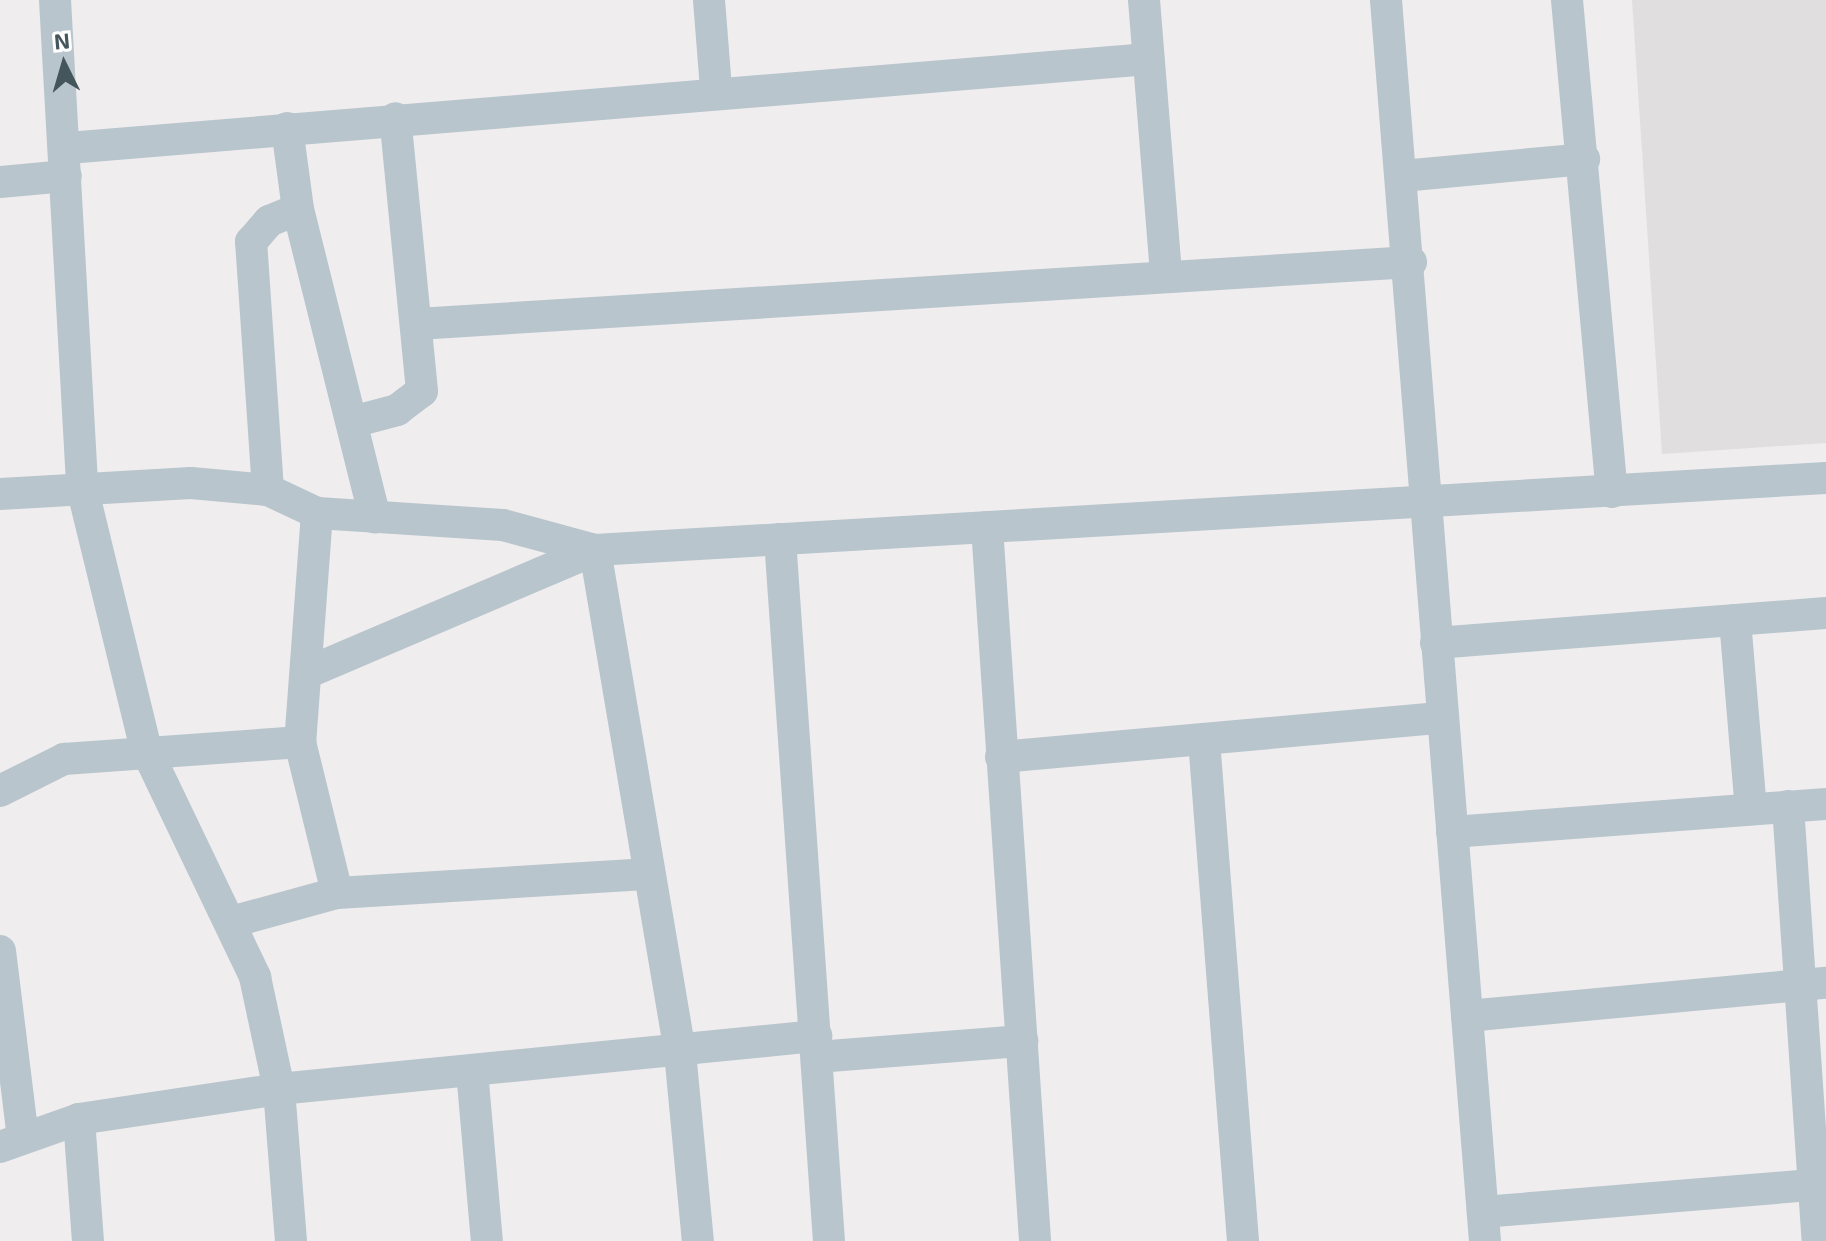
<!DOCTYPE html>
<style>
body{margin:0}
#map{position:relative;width:1826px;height:1241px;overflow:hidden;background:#f0edee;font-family:"Exo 2",sans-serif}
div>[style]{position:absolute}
.education>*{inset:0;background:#e1dee0}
.minor>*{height:32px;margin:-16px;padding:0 16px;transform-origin:16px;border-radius:16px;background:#b8c5cc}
span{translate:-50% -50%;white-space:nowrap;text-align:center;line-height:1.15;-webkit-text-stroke:6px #fff;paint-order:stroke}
.north{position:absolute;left:24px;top:24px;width:80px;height:80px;-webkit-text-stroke:6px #fff;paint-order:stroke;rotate:355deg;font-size:22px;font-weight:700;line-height:32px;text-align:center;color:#45555c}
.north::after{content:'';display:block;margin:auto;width:28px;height:36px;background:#45555c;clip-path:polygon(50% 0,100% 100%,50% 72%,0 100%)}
</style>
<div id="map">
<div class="education">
<i style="clip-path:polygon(1632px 0,1826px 0,1826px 443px,1662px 454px)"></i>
</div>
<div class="minor">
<i style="left:55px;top:0;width:488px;rotate:86.8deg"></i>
<i style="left:82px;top:487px;width:270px;rotate:76.3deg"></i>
<i style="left:146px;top:749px;width:253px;rotate:64.4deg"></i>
<i style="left:255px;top:977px;width:115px;rotate:77.9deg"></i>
<i style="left:279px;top:1089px;width:152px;rotate:85.5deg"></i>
<i style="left:709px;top:0;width:89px;rotate:85.5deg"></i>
<i style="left:1144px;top:0;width:273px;rotate:85.4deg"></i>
<i style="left:1386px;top:0;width:1245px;rotate:85.44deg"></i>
<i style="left:1567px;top:0;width:494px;rotate:84.8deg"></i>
<i style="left:287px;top:128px;width:82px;rotate:82.3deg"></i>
<i style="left:298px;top:209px;width:318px;rotate:76deg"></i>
<i style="left:68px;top:148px;width:1084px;rotate:-4.71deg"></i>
<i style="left:1402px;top:176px;width:183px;rotate:-5.3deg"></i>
<i style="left:0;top:182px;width:66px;rotate:-5.2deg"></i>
<i style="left:417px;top:324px;width:996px;rotate:-3.57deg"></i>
<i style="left:352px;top:422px;width:47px;rotate:-14.9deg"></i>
<i style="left:397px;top:410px;width:31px;rotate:-37deg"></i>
<i style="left:422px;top:391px;width:274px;rotate:-95.6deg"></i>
<i style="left:268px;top:490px;width:249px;rotate:-93.9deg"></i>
<i style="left:251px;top:242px;width:28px;rotate:-49deg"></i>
<i style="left:269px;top:221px;width:31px;rotate:-22deg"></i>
<i style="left:0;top:494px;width:191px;rotate:-3.3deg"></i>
<i style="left:191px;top:483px;width:77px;rotate:5.2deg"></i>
<i style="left:268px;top:490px;width:54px;rotate:25.1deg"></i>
<i style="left:317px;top:513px;width:186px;rotate:3.7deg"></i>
<i style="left:503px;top:525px;width:95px;rotate:15.2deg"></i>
<i style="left:595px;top:550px;width:1233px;rotate:-3.35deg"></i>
<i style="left:317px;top:513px;width:230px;rotate:94.2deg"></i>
<i style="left:300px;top:742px;width:155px;rotate:76.2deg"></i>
<i style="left:987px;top:527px;width:716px;rotate:86.15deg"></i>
<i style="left:780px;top:539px;width:704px;rotate:86.01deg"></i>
<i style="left:595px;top:550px;width:509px;rotate:80.39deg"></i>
<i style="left:680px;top:1052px;width:190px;rotate:84.6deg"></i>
<i style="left:1735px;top:620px;width:190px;rotate:85.2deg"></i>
<i style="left:1436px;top:643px;width:391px;rotate:-4.4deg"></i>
<i style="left:311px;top:671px;width:309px;rotate:-23.1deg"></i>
<i style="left:1204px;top:740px;width:503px;rotate:85.55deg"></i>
<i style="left:1001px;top:757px;width:443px;rotate:-5.1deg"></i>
<i style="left:0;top:791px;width:72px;rotate:-26.6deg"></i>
<i style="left:64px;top:759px;width:237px;rotate:-4.1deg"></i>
<i style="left:1788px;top:806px;width:436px;rotate:86.1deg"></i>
<i style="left:1452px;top:832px;width:375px;rotate:-4.3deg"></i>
<i style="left:235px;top:921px;width:106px;rotate:-15.4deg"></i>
<i style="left:337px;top:893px;width:309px;rotate:-3.5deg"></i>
<i style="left:0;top:951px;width:188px;rotate:83deg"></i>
<i style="left:1467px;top:1016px;width:361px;rotate:-5.3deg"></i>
<i style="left:817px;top:1057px;width:206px;rotate:-4.5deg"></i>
<i style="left:472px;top:1071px;width:171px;rotate:85deg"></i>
<i style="left:79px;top:1119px;width:122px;rotate:85.8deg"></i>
<i style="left:0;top:1147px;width:84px;rotate:-19.5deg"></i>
<i style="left:79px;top:1119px;width:202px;rotate:-8.5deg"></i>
<i style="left:279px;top:1089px;width:540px;rotate:-5.64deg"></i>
<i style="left:1483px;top:1212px;width:344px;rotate:-4.7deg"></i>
</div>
<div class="north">N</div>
</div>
